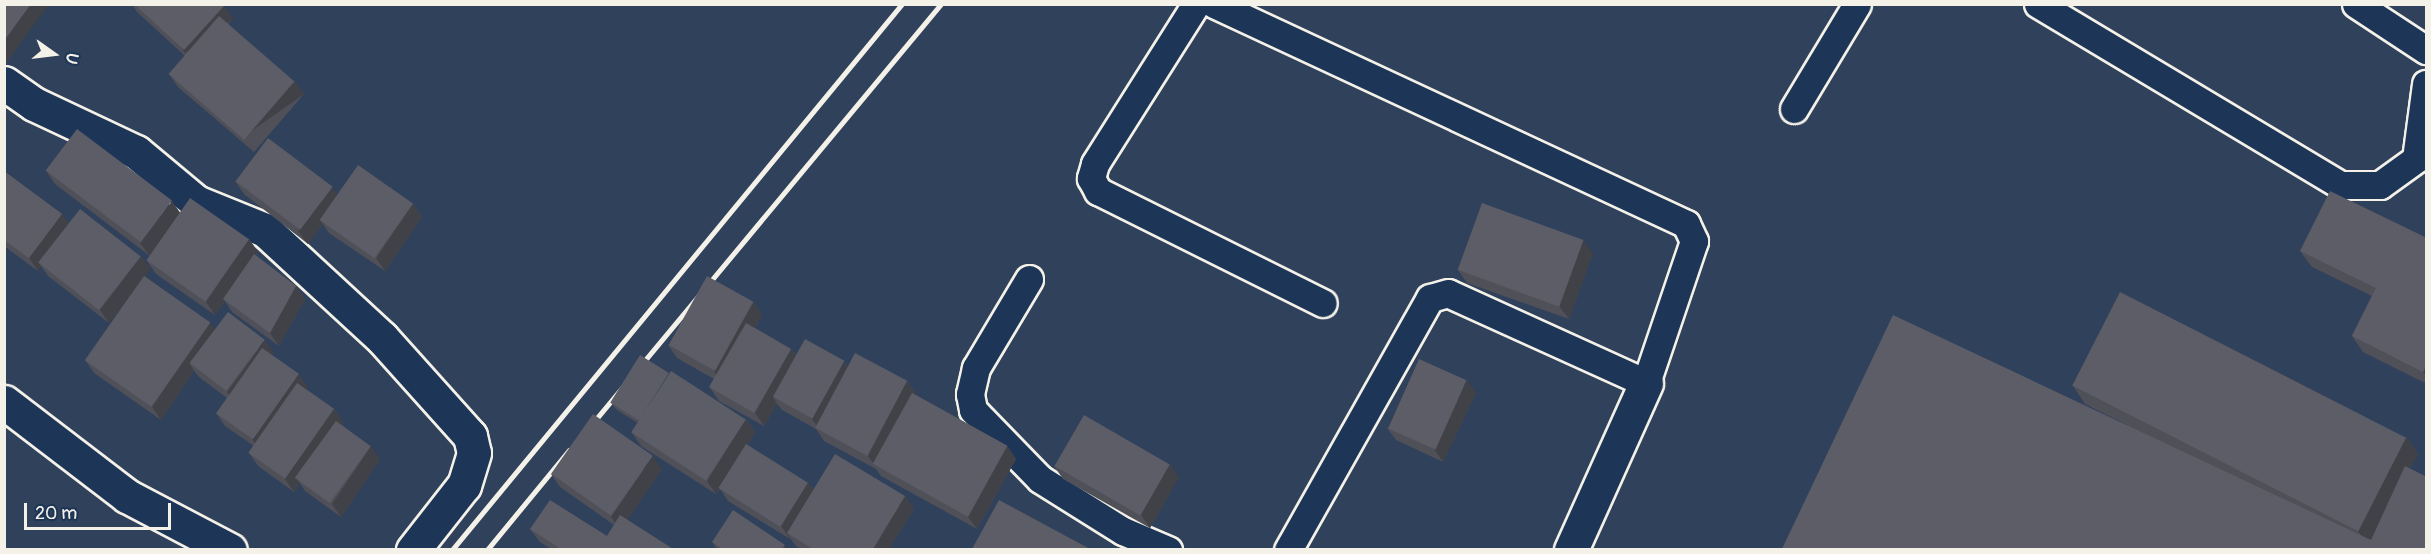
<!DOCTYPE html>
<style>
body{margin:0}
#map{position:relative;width:2431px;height:554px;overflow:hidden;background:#30415c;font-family:Pangolin,sans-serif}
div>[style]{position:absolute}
.roads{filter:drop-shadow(2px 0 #f4f1e8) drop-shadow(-2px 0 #f4f1e8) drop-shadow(0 2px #f4f1e8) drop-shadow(0 -2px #f4f1e8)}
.lane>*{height:27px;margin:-13.5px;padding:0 13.5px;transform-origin:13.5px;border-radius:13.5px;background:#1d3557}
.street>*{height:33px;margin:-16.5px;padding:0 16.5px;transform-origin:16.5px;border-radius:16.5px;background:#1d3557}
.rail>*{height:4.5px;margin:-2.25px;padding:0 2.25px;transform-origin:2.25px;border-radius:2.25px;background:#f4f1e8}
.wall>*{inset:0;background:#505059}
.shaded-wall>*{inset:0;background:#414148;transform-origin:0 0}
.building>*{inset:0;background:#5d5d67;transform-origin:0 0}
span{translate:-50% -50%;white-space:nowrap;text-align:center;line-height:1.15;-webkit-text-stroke:5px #1d3557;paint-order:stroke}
.frame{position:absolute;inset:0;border:6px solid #f4f1e8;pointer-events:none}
.north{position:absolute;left:24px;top:24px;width:60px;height:60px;-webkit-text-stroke:4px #1d3557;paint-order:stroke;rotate:104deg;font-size:16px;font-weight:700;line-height:24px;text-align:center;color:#f4f1e8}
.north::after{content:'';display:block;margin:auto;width:21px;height:27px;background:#f4f1e8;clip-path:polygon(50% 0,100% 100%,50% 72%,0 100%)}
.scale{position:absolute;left:24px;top:503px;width:147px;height:27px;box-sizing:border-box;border:3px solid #f4f1e8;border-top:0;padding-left:8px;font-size:18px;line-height:21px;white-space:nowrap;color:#f4f1e8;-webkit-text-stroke:4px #1d3557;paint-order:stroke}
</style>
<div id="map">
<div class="roads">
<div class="lane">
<i style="left:1196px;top:4px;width:189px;rotate:122.3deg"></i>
<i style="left:1095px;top:164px;width:15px;rotate:106deg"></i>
<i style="left:1091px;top:178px;width:15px;rotate:62deg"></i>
<i style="left:1098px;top:191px;width:251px;rotate:26.5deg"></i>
<i style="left:1214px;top:4px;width:521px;rotate:24.99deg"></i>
<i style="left:1686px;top:224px;width:19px;rotate:65deg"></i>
<i style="left:1694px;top:241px;width:150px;rotate:108.7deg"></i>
<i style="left:1646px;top:383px;width:217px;rotate:-155.6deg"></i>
<i style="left:1448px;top:293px;width:19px;rotate:164deg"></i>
<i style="left:1430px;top:298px;width:289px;rotate:119.4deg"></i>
<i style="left:2038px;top:4px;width:352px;rotate:30.9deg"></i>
<i style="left:2340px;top:185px;width:40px"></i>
<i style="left:2380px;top:185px;width:44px;rotate:-35.8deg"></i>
<i style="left:2416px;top:159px;width:76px;rotate:-82.4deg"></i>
<i style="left:2356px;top:4px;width:84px;rotate:33.3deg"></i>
<i style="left:1794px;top:109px;width:122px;rotate:-59deg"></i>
<i style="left:1029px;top:279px;width:104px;rotate:120.8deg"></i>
<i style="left:976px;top:368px;width:27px;rotate:103deg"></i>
<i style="left:970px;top:394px;width:16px;rotate:79deg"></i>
<i style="left:973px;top:410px;width:96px;rotate:45.8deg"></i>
<i style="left:1040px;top:479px;width:98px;rotate:32.1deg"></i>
<i style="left:1123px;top:531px;width:49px;rotate:22.9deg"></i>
</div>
<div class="street">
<i style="left:4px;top:83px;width:37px;rotate:35deg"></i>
<i style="left:34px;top:104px;width:113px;rotate:25.2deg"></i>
<i style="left:136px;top:152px;width:78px;rotate:39.8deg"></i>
<i style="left:196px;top:202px;width:74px;rotate:22.1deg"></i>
<i style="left:265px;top:230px;width:159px;rotate:42.7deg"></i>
<i style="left:382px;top:338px;width:132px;rotate:48.1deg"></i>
<i style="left:470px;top:436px;width:17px;rotate:77deg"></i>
<i style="left:474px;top:453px;width:34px;rotate:107deg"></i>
<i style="left:464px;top:485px;width:83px;rotate:128.1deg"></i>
<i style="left:4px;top:402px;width:155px;rotate:37.4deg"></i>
<i style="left:127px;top:496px;width:116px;rotate:27.7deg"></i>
<i style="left:1571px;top:550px;width:183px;rotate:-65.8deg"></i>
</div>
</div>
<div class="rail">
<i style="left:587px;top:430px;width:554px;rotate:-50.27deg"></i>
<i style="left:452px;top:550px;width:708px;rotate:-50.51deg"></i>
<i style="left:487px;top:550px;width:129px;rotate:-50.6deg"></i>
</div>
<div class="wall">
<i style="clip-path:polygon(132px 4px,224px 6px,233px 19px,228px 24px,304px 94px,254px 152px,178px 87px,169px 74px,185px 56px,137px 12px)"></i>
<i style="clip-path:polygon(4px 171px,62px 214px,69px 224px,151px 269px,145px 276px,215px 330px,274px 353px,272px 355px,308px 387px,306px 389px,334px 409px,343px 422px,341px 424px,380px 459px,341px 517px,305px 491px,300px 483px,294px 492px,258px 466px,249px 453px,254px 446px,225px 426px,216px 413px,227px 398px,199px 377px,194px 371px,161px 420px,94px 373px,85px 360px,131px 294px,109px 323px,48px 276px,41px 266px,38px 271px,4px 246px)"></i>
<i style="clip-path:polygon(46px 171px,180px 213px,249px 239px,258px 252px,256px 256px,296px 286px,305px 299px,279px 346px,232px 312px,225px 301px,215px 315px,156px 274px,147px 261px,159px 244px,150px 256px,55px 184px)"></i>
<i style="clip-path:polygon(235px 181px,338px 195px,413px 204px,422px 217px,385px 271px,329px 233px,323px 224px,308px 244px,244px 194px)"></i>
<i style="clip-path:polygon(2427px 238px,2427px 384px,2363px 352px,2352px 336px,2372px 296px,2312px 267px,2300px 251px)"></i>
<i style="clip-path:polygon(1593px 253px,1569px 319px,1467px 283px,1458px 270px)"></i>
<i style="clip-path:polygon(753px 302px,762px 315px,755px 328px,791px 349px,796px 355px,907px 381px,916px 394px,916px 395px,1007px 446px,1016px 459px,977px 529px,881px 476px,876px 469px,824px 441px,816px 429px,782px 410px,777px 404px,764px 426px,719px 401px,710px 388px,714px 379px,677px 358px,668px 345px)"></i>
<i style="clip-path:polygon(2073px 386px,2406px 437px,2418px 454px,2410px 469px,2427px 549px,1782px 549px,2127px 425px,2085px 404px)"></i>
<i style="clip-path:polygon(1476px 393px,1443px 462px,1396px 440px,1387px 428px)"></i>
<i style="clip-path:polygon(611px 403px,746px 419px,755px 432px,747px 445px,813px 490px,905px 496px,914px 509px,889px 549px,801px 549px,796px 546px,790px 538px,790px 539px,728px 501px,720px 489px,716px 494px,641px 446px,632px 433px,638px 423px,617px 410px)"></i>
<i style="clip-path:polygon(1054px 466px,1179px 477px,1150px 528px,1063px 479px)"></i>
<i style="clip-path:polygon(662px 469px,627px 520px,673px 549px,551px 549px,540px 542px,530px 529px,607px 536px,614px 525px,560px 487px,551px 474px)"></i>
<i style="clip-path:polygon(712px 542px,788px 549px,717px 549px)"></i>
</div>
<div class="shaded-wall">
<i style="clip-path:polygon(31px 4px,49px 4px,4px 66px,4px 41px)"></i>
<i style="left:224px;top:6px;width:16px;height:59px;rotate:55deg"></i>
<i style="left:295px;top:81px;width:16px;height:77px;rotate:55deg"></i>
<i style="clip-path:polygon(332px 187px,341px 200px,320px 220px,323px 224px,308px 244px,298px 231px)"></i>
<i style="clip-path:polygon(172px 201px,181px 214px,150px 256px,140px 243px)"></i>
<i style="clip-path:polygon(413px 204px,422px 217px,385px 271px,376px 258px)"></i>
<i style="clip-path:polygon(62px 214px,71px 226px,39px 263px,41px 266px,38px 271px,29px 258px)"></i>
<i style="clip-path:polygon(249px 239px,258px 252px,225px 301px,223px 299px,225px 301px,215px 315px,206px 302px)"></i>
<i style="clip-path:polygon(1583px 240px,1593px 253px,1569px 319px,1559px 306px)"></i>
<i style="clip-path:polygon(141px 256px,151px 269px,109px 323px,100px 310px)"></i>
<i style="clip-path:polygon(296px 286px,305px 299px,279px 346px,270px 333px)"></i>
<i style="clip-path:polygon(753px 302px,762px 315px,723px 384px,714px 371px)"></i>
<i style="clip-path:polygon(210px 323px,219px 335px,190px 364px,194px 371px,161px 420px,152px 407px)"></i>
<i style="clip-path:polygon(265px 340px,274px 353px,236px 405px,227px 392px)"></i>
<i style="clip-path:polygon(791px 349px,800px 361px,773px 397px,777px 404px,764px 426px,755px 413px)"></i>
<i style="clip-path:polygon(844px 361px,853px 374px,821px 432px,812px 419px)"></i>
<i style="clip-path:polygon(2427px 364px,2427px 377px,2423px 372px)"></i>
<i style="clip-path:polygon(299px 374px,308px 387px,262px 452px,252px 439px)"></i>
<i style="clip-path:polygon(1467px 380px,1476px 393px,1443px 462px,1434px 449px)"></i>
<i style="clip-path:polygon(907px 381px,916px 394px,878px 466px,873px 463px,868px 456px)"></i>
<i style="clip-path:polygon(334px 409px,343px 422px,301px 482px,296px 478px,300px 483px,294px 492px,285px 479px)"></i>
<i style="clip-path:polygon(746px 419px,755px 432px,716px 494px,707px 481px)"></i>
<i style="clip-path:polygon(2406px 437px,2418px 454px,2370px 548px,2358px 531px)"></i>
<i style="clip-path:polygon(371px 446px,380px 459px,341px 517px,332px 504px)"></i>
<i style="clip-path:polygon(1007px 446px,1016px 459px,977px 529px,968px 517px)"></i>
<i style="clip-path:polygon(653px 456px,662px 469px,620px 530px,611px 517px)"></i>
<i style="clip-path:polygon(1170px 464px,1179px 477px,1150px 528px,1141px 515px)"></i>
<i style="clip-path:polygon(808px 482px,817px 494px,787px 533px,790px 538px,790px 539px,781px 526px)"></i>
<i style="clip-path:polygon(905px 496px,914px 509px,889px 549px,873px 549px)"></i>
<i style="clip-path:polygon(785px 545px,788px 549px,782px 549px)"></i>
</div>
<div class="building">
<i style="clip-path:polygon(4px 4px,31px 4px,4px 41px)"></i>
<i style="clip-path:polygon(134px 4px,222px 4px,224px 6px,184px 50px)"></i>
<i style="left:219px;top:16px;width:100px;height:77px;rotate:41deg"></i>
<i style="left:77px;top:129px;width:119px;height:52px;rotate:37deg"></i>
<i style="left:268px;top:138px;width:81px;height:54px;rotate:37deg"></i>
<i style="left:358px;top:165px;width:67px;height:67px;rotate:35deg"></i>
<i style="clip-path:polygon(4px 171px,62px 214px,29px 258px,4px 240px)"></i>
<i style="clip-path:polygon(2330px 191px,2427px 238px,2427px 364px,2423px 372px,2352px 336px,2376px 288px,2300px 251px)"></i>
<i style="left:190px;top:198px;width:72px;height:76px;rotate:35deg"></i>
<i style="left:1482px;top:203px;width:108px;height:71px;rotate:20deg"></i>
<i style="left:80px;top:209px;width:77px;height:68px;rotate:38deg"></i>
<i style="clip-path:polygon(254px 254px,296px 286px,270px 333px,223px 299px)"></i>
<i style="left:144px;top:276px;width:81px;height:103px;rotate:35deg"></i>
<i style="left:707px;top:276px;width:53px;height:79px;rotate:29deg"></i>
<i style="left:2120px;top:292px;width:321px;height:105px;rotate:27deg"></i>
<i style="left:228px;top:312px;width:46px;height:64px;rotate:37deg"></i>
<i style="clip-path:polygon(1893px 315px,2371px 540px,2405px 466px,2427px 477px,2427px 549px,1782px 549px)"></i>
<i style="left:746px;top:323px;width:52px;height:74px;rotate:30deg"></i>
<i style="left:805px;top:339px;width:45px;height:66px;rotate:29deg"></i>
<i style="left:262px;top:348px;width:45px;height:80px;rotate:35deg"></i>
<i style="left:855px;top:353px;width:59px;height:85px;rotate:28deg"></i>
<i style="left:640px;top:355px;width:34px;height:56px;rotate:32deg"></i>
<i style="left:1419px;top:359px;width:52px;height:76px;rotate:24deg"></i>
<i style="left:671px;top:371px;width:89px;height:73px;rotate:33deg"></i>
<i style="left:297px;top:383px;width:45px;height:85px;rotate:35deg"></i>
<i style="left:912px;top:393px;width:109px;height:81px;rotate:29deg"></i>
<i style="left:593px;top:414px;width:73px;height:73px;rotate:35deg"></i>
<i style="left:1084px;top:415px;width:99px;height:59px;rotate:30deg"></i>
<i style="left:336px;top:421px;width:43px;height:70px;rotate:36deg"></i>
<i style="left:746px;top:444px;width:73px;height:52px;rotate:32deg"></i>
<i style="clip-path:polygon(835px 454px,905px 496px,873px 549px,813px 549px,787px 533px)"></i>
<i style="clip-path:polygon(550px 500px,607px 536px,620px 515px,673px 549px,561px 549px,530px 529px)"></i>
<i style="clip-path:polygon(999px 500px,1090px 549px,972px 549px)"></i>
<i style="clip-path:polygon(733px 510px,785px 545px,782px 549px,723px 549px,712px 542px)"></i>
</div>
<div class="frame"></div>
<div class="north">U</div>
<div class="scale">20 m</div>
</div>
